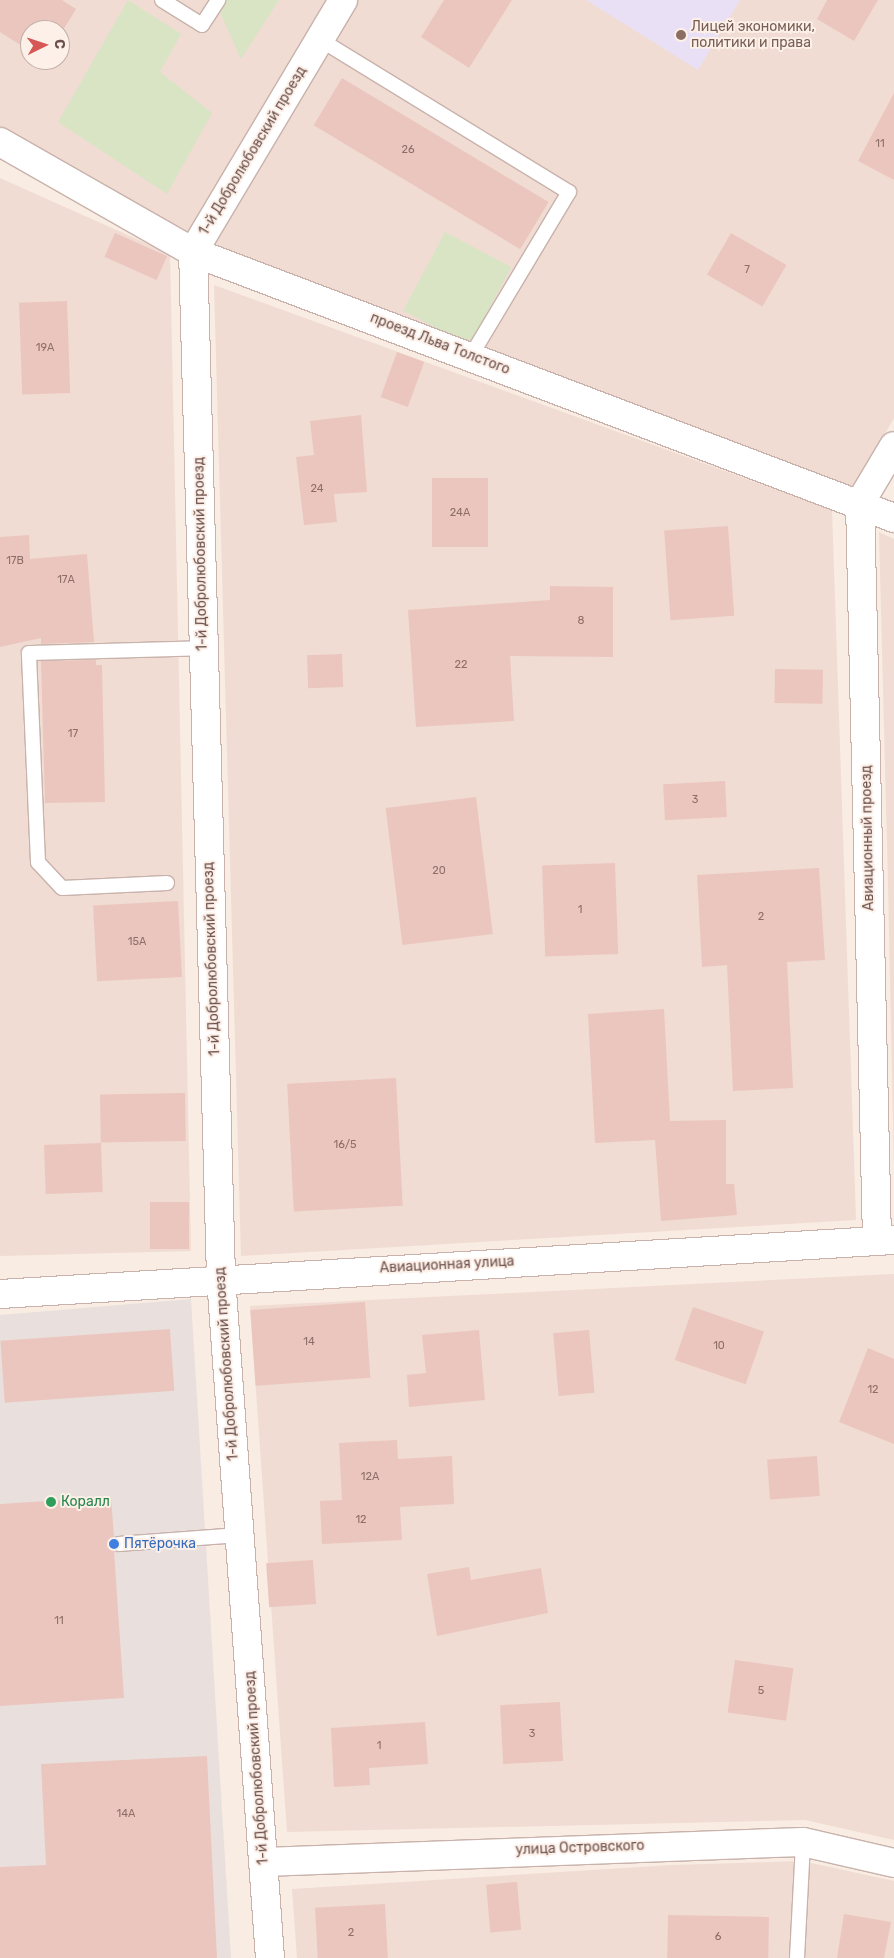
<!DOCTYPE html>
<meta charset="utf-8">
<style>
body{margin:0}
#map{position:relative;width:894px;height:1958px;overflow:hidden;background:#f9ece3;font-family:Rubik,sans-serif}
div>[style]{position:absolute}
.residential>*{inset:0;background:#f0dcd2}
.industrial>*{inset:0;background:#e9e0dd}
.education>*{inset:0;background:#e9e0f5}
.green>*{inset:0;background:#d8e4c4;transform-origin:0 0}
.building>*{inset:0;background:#ebc6be;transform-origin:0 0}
.roads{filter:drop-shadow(1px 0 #c8b2ab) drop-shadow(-1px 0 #c8b2ab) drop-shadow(0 1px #c8b2ab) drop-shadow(0 -1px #c8b2ab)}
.service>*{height:14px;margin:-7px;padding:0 7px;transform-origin:7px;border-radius:7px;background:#fff}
.minor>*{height:28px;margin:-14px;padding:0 14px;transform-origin:14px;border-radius:14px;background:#fff}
.dots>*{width:14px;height:14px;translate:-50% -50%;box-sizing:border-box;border:2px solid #fcf0e8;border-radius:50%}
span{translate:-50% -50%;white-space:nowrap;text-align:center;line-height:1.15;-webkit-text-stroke:4px #fcf0e8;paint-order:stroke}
.number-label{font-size:11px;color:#8d6e68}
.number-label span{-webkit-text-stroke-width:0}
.education-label{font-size:14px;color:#785e54}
.left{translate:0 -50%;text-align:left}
.street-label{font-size:14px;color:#6e514c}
.leisure-label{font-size:14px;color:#27864d}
.shop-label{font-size:14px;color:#366cbe}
.north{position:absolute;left:20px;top:20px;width:50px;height:50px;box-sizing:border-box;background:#fcf0e8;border:1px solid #c3b0aa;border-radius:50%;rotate:86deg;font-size:14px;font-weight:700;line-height:20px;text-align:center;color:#6e514c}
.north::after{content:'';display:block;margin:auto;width:18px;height:22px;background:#d55756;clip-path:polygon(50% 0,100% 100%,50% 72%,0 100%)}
</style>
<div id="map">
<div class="residential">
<i style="clip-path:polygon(evenodd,0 0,894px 0,894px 418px,846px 500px,195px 245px,0 133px,0 0,30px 30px,60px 30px,60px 60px,30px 60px,30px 30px)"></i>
<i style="clip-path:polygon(0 178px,170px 254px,191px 1251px,0 1256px)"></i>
<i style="clip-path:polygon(214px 285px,832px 510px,856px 1220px,241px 1256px)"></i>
<i style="clip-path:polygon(879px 532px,894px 539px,894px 1169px,888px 883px)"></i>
<i style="clip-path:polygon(894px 1274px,894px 1840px,805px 1820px,287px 1832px,250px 1306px)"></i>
<i style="clip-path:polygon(802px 1861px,894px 1881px,894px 1958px,297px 1958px,292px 1889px,672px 1865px)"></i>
</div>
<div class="industrial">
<i style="clip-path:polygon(191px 1299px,231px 1958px,0 1958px,0 1315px)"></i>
</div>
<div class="education">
<i style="clip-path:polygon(586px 0,740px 0,698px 70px)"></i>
</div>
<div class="green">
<i style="clip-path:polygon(128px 0,181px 34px,160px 72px,212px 113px,167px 194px,58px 122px)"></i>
<i style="clip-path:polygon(223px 0,279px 0,241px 59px,218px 8px)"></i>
<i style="left:445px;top:232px;width:75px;height:89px;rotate:28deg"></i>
</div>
<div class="building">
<i style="clip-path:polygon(0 0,62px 0,76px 9px,60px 35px,60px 30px,30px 30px,30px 51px,0 32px)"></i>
<i style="clip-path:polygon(444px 0,512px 0,469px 68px,421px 37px)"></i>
<i style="clip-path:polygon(827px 0,878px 0,854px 41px,817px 19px)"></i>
<i style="left:342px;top:78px;width:241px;height:55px;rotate:31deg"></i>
<i style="clip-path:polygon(894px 93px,894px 180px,858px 161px)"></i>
<i style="left:115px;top:233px;width:57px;height:26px;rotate:24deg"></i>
<i style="left:731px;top:233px;width:64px;height:48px;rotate:30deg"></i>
<i style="left:67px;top:301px;width:92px;height:48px;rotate:88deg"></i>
<i style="left:397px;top:352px;width:29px;height:48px;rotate:20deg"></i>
<i style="clip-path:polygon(361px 415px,367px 492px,334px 494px,337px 522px,304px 525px,296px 457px,314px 455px,310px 421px)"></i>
<i style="left:432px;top:478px;width:56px;height:69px"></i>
<i style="left:728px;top:526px;width:90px;height:64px;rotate:86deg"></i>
<i style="clip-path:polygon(29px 535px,30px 559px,87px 554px,94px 642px,41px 644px,41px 638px,0 647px,0 537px)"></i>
<i style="clip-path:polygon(550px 586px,613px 587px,613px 657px,510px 656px,514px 721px,416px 727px,408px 610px,550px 600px)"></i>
<i style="left:342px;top:654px;width:33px;height:35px;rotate:88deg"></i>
<i style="clip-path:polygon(96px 660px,96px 665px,102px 665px,105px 802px,45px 803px,41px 661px)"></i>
<i style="left:775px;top:669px;width:48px;height:34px;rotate:1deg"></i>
<i style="left:725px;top:781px;width:36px;height:62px;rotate:87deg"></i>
<i style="left:476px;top:797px;width:138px;height:91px;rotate:83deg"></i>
<i style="left:615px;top:863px;width:91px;height:73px;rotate:88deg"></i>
<i style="clip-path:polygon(819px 868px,825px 960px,787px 962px,793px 1088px,733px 1091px,727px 965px,702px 967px,697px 875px)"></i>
<i style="left:178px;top:901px;width:76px;height:85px;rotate:87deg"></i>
<i style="clip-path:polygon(664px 1009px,670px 1121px,726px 1120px,726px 1184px,734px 1184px,737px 1215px,661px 1221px,655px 1140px,595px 1143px,588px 1014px)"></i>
<i style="left:396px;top:1078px;width:128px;height:109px;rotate:87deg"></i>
<i style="left:185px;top:1093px;width:48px;height:85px;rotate:89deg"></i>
<i style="left:101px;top:1143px;width:49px;height:57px;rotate:88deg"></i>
<i style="left:189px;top:1202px;width:47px;height:39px;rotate:90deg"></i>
<i style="left:365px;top:1302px;width:76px;height:115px;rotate:86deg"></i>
<i style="left:693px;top:1307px;width:75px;height:56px;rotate:19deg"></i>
<i style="left:170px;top:1329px;width:62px;height:170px;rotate:86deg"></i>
<i style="clip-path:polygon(479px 1330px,485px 1400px,409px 1407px,407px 1375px,426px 1373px,422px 1335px)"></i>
<i style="left:589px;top:1330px;width:63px;height:36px;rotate:85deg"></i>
<i style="clip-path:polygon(868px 1348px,894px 1359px,894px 1444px,839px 1422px)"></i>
<i style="clip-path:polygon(397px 1440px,398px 1459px,452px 1456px,454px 1504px,400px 1507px,402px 1540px,322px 1544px,320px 1501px,342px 1500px,339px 1443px)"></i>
<i style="left:817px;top:1456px;width:40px;height:50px;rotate:86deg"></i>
<i style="clip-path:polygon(111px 1497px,114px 1537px,110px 1544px,114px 1551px,124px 1698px,0 1706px,0 1504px)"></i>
<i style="left:313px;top:1560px;width:44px;height:47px;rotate:86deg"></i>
<i style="clip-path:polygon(469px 1567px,471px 1580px,541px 1568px,548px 1613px,437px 1636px,427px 1574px)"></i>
<i style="left:735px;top:1660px;width:59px;height:53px;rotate:8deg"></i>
<i style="left:560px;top:1702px;width:59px;height:60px;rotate:87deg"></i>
<i style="clip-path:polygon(425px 1722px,428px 1764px,369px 1768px,370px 1785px,334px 1787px,331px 1728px)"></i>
<i style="clip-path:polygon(207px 1756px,217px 1958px,0 1958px,0 1867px,46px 1865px,41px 1764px)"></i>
<i style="left:517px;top:1882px;width:48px;height:31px;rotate:85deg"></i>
<i style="left:385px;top:1904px;width:54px;height:70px;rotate:87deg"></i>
<i style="clip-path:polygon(844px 1914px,891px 1922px,884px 1958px,837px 1958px)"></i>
<i style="left:668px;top:1915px;width:101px;height:43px;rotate:1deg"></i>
</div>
<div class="roads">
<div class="service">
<i style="left:162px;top:0;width:47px;rotate:32deg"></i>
<i style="left:202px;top:25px;width:30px;rotate:-57deg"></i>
<i style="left:319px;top:39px;width:293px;rotate:31.5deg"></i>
<i style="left:569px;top:192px;width:191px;rotate:120.9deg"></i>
<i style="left:167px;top:883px;width:105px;rotate:177.3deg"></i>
<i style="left:62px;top:888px;width:35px;rotate:-133deg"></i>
<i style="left:38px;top:862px;width:209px;rotate:-92.5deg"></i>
<i style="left:29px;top:653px;width:174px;rotate:-1.6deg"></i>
<i style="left:119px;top:1544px;width:120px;rotate:-4.3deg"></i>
<i style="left:797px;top:1958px;width:116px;rotate:-87deg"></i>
</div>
<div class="minor">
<i style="left:0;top:142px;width:222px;rotate:29.7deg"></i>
<i style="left:193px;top:252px;width:750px;rotate:20.78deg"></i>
<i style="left:877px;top:1240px;width:737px;rotate:-91.32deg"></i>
<i style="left:860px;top:503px;width:66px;rotate:-59.2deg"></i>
<i style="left:0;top:1294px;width:896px;rotate:-3.46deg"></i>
<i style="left:264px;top:1862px;width:539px;rotate:-2.13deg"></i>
<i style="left:803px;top:1842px;width:93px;rotate:13deg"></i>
<i style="left:270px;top:1958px;width:683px;rotate:-94.12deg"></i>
<i style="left:221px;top:1277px;width:1025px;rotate:-91.56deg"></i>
<i style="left:193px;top:252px;width:293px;rotate:-59.2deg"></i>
</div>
</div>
<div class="dots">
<i style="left:681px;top:35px;background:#8d6e63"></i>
<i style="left:51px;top:1502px;background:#2e9e5b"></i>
<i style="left:114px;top:1544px;background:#3f7fe0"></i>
</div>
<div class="number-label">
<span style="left:880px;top:144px">11</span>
<span style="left:408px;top:150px">26</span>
<span style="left:747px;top:270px">7</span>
<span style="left:45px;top:348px">19А</span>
<span style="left:317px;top:489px">24</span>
<span style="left:460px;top:513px">24А</span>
<span style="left:15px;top:561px">17В</span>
<span style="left:66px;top:580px">17А</span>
<span style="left:581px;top:621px">8</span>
<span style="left:461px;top:665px">22</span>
<span style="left:73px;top:734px">17</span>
<span style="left:695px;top:800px">3</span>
<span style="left:439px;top:871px">20</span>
<span style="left:580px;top:910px">1</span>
<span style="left:761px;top:917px">2</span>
<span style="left:137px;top:942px">15А</span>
<span style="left:345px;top:1145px">16/5</span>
<span style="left:309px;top:1342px">14</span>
<span style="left:719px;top:1346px">10</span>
<span style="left:873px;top:1390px">12</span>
<span style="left:370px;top:1477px">12А</span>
<span style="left:361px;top:1520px">12</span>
<span style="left:59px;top:1621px">11</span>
<span style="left:761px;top:1691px">5</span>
<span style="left:532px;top:1734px">3</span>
<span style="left:379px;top:1746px">1</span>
<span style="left:126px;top:1814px">14А</span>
<span style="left:351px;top:1933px">2</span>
<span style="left:718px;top:1937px">6</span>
</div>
<div class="education-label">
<span class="left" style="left:691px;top:35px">Лицей экономики,<br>политики и права</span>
</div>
<div class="street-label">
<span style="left:253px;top:151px;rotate:-59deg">1-й Добролюбовский проезд</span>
<span style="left:440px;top:344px;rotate:21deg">проезд Льва Толстого</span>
<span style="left:201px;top:554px;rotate:-91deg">1-й Добролюбовский проезд</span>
<span style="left:868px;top:838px;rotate:-91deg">Авиационный проезд</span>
<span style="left:212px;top:959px;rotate:-92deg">1-й Добролюбовский проезд</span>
<span style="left:447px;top:1265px;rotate:-3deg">Авиационная улица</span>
<span style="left:227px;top:1364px;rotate:-94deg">1-й Добролюбовский проезд</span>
<span style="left:257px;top:1768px;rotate:-94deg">1-й Добролюбовский проезд</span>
<span style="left:580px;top:1848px;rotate:-2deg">улица Островского</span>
</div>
<div class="leisure-label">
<span class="left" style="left:61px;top:1502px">Коралл</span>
</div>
<div class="shop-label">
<span class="left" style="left:124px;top:1544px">Пятёрочка</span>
</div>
<div class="north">С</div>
</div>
